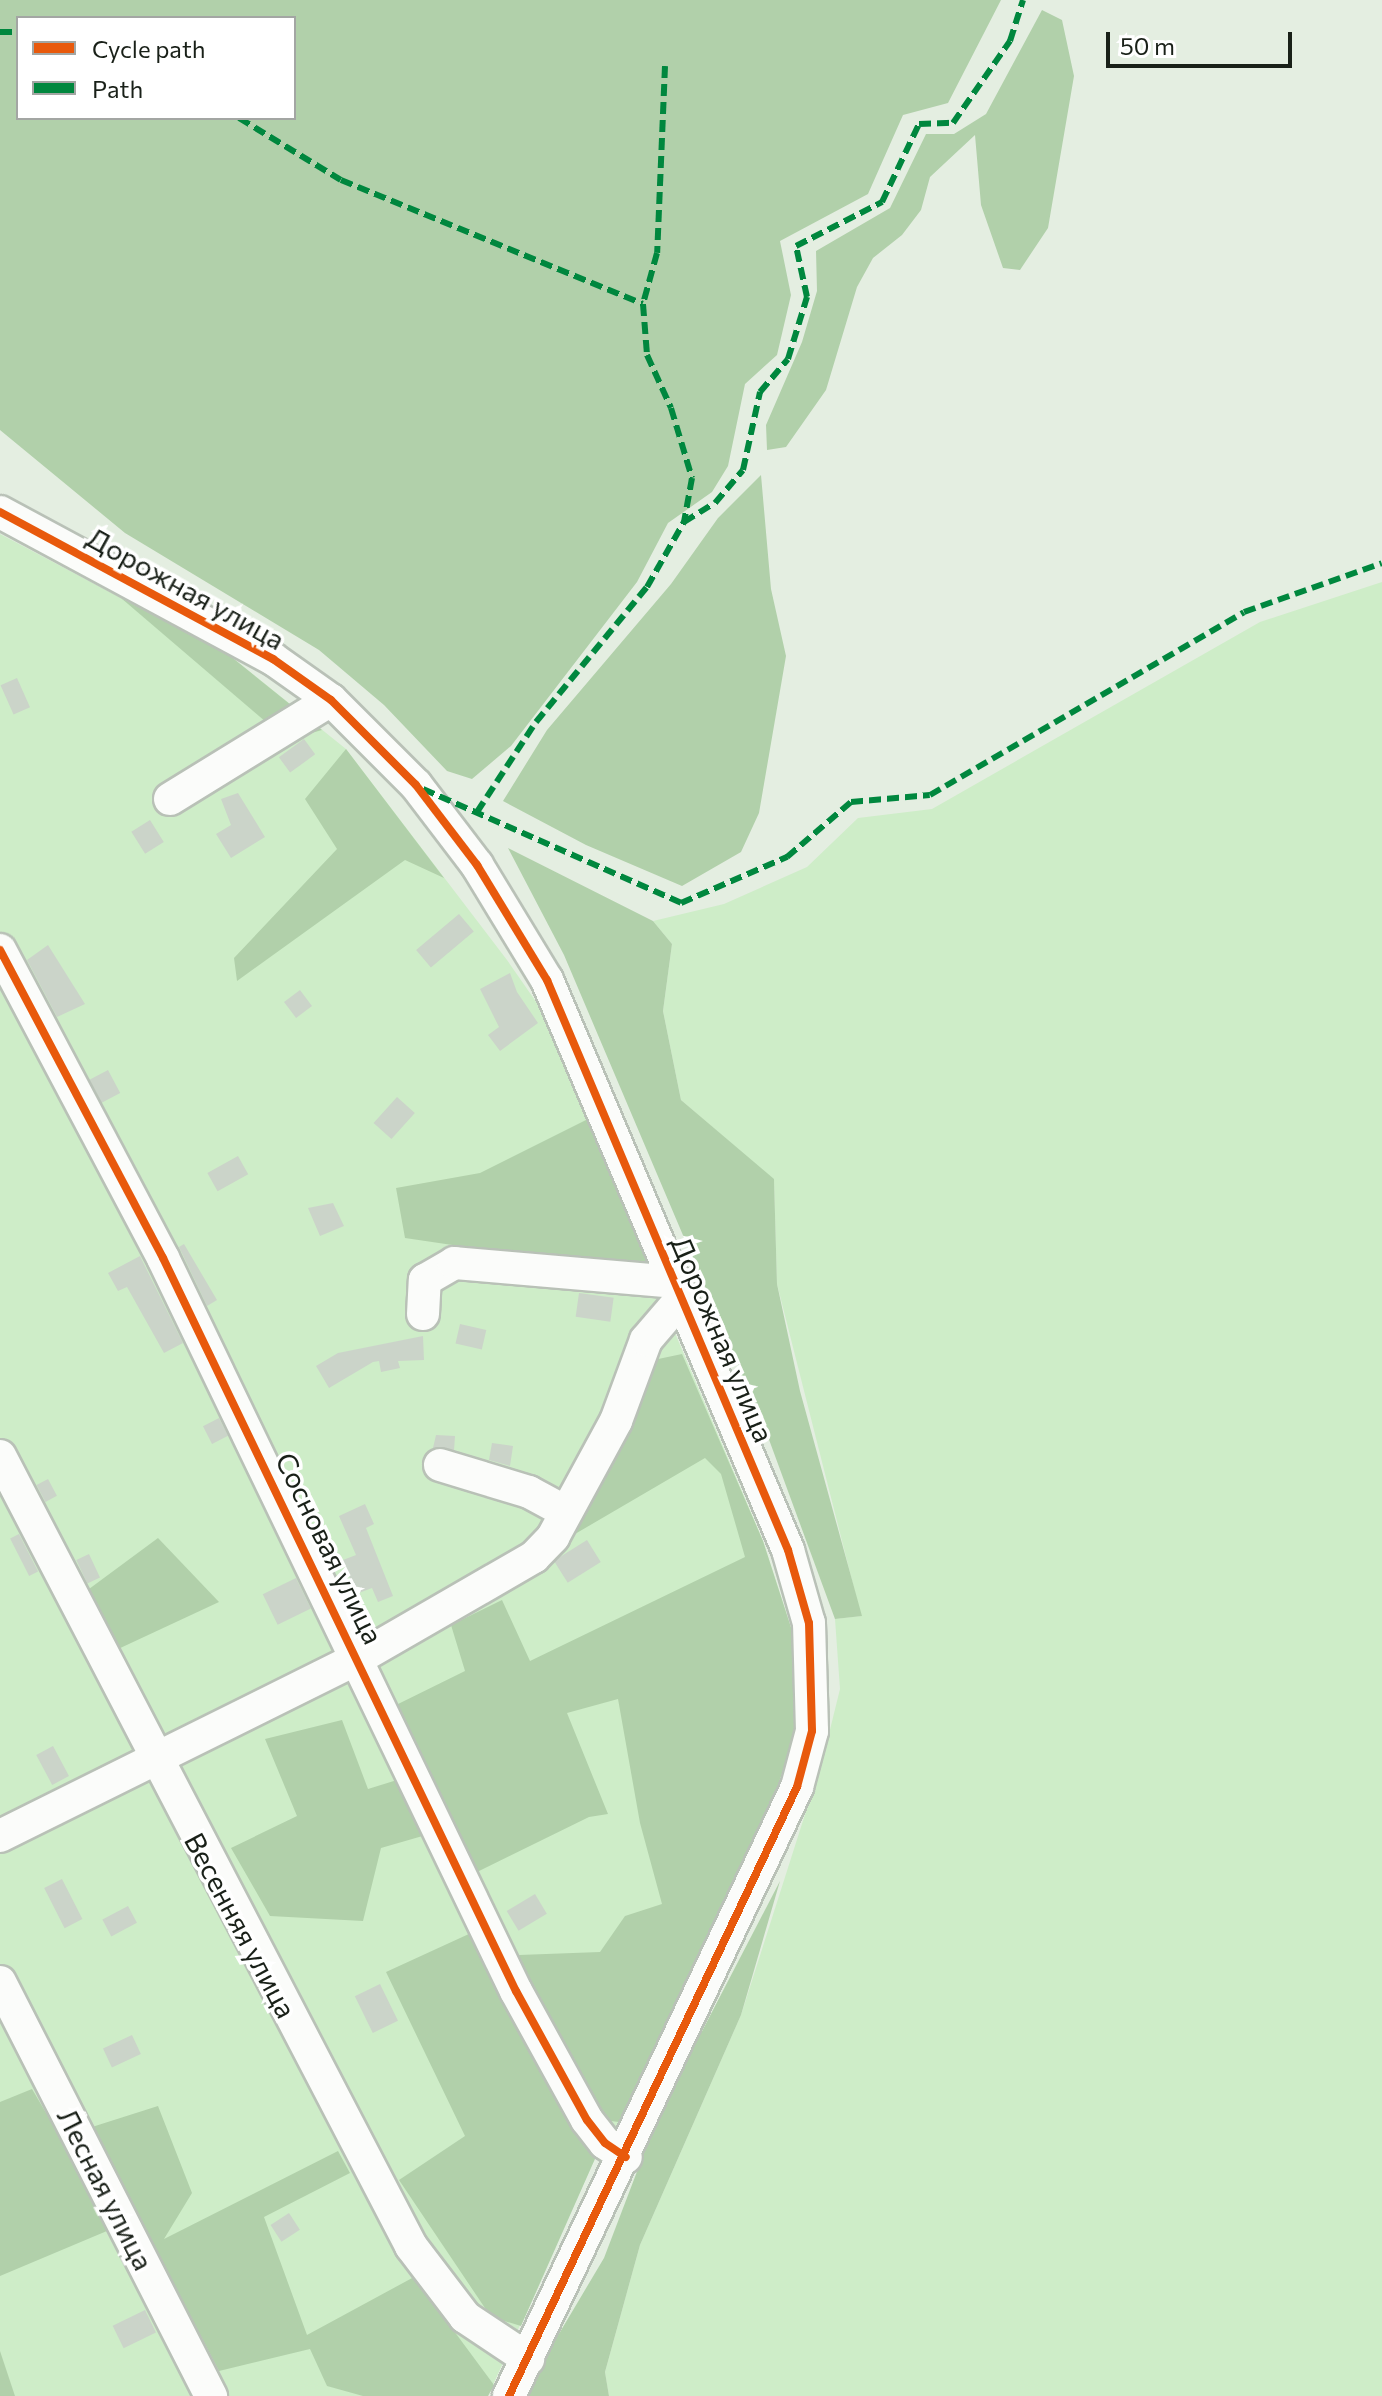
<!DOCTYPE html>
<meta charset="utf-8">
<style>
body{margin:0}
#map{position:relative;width:1382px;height:2396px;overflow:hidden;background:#e4eee1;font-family:Commissioner,sans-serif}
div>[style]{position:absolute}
.green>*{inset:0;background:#ceedc8}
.forest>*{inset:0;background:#b1d0aa}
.building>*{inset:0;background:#cbd4c9;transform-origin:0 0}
.roads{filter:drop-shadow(2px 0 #b9c1b7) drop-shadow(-2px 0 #b9c1b7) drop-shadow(0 2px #b9c1b7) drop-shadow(0 -2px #b9c1b7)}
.minor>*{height:32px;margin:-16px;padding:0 16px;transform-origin:16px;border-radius:16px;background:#fbfcfa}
.quiet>*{height:6px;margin-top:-3px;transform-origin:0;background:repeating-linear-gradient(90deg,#00873e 0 12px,transparent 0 18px)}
.cycleway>*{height:8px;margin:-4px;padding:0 4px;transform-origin:4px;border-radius:4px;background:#e8590c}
span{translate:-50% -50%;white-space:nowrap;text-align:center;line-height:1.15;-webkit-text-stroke:7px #fff;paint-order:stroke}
.street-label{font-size:28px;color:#192018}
.legend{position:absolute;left:16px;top:16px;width:280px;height:104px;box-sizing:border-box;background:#fff;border:2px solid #a3a6a3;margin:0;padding:10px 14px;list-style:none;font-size:24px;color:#192018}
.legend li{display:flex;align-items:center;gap:16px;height:40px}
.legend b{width:40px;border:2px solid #a3a6a3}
.scale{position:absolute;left:1106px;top:32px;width:186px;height:36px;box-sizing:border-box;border:4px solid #192018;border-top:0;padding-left:10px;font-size:24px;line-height:28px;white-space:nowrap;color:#192018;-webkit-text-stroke:6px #fff;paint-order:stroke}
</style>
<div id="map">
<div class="green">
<i style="clip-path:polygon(0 534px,229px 655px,346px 749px,507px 960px,548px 1019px,618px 1175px,650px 1274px,763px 1541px,796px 1643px,777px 1788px,619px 2122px,598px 2152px,488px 2396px,0 2396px)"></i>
<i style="clip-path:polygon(1382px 582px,1382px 2396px,609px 2396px,605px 2372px,640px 2245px,741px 2015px,823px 1758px,840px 1689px,835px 1619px,861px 1616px,777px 1284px,774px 1180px,681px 1100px,663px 1011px,672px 944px,653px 921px,724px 904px,807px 867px,858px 818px,932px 809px,1260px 622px)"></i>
</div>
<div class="forest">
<i style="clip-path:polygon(evenodd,0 0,1001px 0,948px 103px,903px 115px,868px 194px,780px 241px,791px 295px,777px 355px,745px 384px,728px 466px,712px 492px,668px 523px,637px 582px,511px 746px,472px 779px,447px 771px,384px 705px,319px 650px,125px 533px,0 430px,0 0,18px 18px,294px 18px,294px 118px,18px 118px,18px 18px)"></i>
<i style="clip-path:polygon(1042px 10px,1062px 20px,1074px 76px,1048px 228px,1020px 270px,1003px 268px,981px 205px,975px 135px,930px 177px,921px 210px,902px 235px,873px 258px,857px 287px,826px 390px,786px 447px,767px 450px,766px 425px,802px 342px,817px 291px,816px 251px,890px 208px,926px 134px,954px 134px,986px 114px)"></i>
<i style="clip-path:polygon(761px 475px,771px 589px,786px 656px,759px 813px,741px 852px,682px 886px,586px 845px,503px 801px,547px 730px,671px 584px,718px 518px)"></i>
<i style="clip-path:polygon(121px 598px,229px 655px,322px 730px,287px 740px)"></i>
<i style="clip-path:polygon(346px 749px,444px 878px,405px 860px,237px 981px,234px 958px,337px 849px,305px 799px)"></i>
<i style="clip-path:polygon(508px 848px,653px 921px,672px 944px,663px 1011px,681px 1100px,774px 1179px,777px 1284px,800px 1391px,862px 1616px,835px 1619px,764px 1426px,564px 955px)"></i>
<i style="clip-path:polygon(592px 1117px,618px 1175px,650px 1274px,405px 1238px,396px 1188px,480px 1173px)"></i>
<i style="clip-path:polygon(682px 1354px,763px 1541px,796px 1643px,795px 1736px,777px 1788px,619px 2122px,595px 2119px,525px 1988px,519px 1955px,600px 1952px,625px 1916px,662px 1904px,640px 1823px,618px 1699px,567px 1713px,608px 1814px,589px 1817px,477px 1872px,394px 1706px,465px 1671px,451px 1625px,502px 1600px,530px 1661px,745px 1557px,721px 1474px,705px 1458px,575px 1534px,568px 1531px,644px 1362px)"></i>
<i style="clip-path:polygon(158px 1538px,219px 1602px,116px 1650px,89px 1589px)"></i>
<i style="clip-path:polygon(342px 1720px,368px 1789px,397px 1780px,426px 1835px,381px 1848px,363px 1921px,270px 1916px,231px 1848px,297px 1816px,265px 1739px)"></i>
<i style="clip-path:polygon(780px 1881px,741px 2015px,640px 2245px,605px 2372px,609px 2396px,522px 2396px,604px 2258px,659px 2114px)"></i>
<i style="clip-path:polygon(471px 1933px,598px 2152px,521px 2326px,491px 2317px,399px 2180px,465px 2136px,386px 1972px)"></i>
<i style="clip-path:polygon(32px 2089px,114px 2228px,0 2276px,0 2102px)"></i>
<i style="clip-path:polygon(158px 2106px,192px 2193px,164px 2239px,338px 2151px,350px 2173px,264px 2217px,307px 2335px,414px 2277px,494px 2385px,488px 2396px,363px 2396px,327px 2386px,310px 2349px,219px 2371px,92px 2127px)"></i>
<i style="clip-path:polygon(0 2351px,15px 2396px,0 2396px)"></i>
</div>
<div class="building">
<i style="left:17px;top:678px;width:32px;height:18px;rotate:66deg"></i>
<i style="left:304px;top:739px;width:19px;height:31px;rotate:54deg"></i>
<i style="clip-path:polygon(238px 793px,265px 837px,231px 858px,216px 834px,231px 825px,221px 799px)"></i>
<i style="left:150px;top:820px;width:26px;height:22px;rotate:58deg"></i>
<i style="left:459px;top:914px;width:23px;height:56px;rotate:50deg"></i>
<i style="clip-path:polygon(48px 945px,85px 1004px,57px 1017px,27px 960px)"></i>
<i style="clip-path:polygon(510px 973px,517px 992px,538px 1023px,500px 1051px,488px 1035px,499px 1027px,480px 989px)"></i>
<i style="left:300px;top:990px;width:20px;height:20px;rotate:53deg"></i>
<i style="left:108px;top:1070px;width:26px;height:21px;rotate:62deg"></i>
<i style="left:397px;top:1097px;width:24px;height:35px;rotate:42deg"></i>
<i style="left:238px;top:1156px;width:21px;height:35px;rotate:61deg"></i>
<i style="clip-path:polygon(333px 1203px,344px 1226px,320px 1236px,308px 1208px)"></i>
<i style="clip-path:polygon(184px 1244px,217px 1300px,207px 1306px,179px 1247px)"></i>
<i style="clip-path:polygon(140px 1256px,183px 1343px,164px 1353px,127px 1287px,118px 1291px,108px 1273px)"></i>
<i style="left:579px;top:1293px;width:35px;height:24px;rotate:8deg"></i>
<i style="left:460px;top:1324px;width:27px;height:20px;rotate:13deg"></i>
<i style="clip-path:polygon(423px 1336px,424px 1360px,398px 1361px,400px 1368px,381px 1372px,379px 1361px,373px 1362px,329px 1388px,316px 1366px,338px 1353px)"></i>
<i style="left:219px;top:1418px;width:20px;height:18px;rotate:63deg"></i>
<i style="clip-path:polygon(436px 1435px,455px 1436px,454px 1450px,433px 1448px)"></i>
<i style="clip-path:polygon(492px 1443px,513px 1446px,510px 1466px,489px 1460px)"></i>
<i style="left:48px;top:1479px;width:19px;height:13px;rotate:62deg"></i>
<i style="clip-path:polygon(365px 1504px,374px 1524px,366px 1528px,393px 1596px,378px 1602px,372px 1588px,356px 1594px,343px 1560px,356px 1555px,339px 1516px)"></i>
<i style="left:19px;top:1534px;width:42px;height:10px;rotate:63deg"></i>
<i style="left:587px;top:1540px;width:26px;height:39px;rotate:58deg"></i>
<i style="left:89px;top:1554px;width:26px;height:14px;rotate:65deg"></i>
<i style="left:296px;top:1578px;width:34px;height:37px;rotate:64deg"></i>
<i style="left:53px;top:1746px;width:34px;height:19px;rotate:62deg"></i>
<i style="left:62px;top:1879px;width:45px;height:20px;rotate:63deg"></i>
<i style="left:535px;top:1894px;width:23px;height:33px;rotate:59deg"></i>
<i style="left:128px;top:1906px;width:19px;height:29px;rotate:62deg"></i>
<i style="left:380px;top:1984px;width:41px;height:28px;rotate:64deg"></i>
<i style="left:132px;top:2035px;width:21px;height:32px;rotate:65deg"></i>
<i style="left:289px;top:2213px;width:20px;height:22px;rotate:57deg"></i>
<i style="left:145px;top:2310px;width:25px;height:36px;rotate:64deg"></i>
</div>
<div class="roads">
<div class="minor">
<i style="left:0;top:512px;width:310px;rotate:28.3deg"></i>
<i style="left:273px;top:659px;width:71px;rotate:35.3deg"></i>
<i style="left:331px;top:700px;width:120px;rotate:45deg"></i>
<i style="left:416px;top:785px;width:101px;rotate:52.7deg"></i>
<i style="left:477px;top:865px;width:135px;rotate:58.7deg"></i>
<i style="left:547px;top:980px;width:619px;rotate:67.08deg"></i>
<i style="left:788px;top:1550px;width:76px;rotate:74deg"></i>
<i style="left:809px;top:1623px;width:108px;rotate:88.4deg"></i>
<i style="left:812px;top:1731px;width:58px;rotate:105deg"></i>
<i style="left:797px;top:1787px;width:674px;rotate:115.31deg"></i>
<i style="left:170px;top:799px;width:189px;rotate:-31.6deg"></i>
<i style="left:0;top:950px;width:348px;rotate:62.1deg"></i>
<i style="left:163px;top:1258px;width:814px;rotate:64.29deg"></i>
<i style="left:516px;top:1991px;width:147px;rotate:61.2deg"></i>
<i style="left:587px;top:2120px;width:29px;rotate:52deg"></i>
<i style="left:605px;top:2143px;width:25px;rotate:34deg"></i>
<i style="left:423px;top:1314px;width:34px;rotate:-87deg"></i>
<i style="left:425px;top:1280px;width:34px;rotate:-30deg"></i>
<i style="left:454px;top:1263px;width:222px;rotate:4.9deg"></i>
<i style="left:0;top:1456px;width:891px;rotate:62.51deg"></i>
<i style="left:411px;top:2246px;width:89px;rotate:52.7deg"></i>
<i style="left:465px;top:2317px;width:76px;rotate:33.7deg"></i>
<i style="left:440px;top:1465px;width:93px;rotate:16.9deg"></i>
<i style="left:529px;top:1492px;width:42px;rotate:28.4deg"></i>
<i style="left:0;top:1836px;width:401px;rotate:-26.4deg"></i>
<i style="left:359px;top:1658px;width:202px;rotate:-30deg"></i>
<i style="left:534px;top:1557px;width:28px;rotate:-46deg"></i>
<i style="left:553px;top:1537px;width:132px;rotate:-61.5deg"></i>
<i style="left:616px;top:1421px;width:86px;rotate:-69.7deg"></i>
<i style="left:646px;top:1340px;width:55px;rotate:-49.4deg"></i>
<i style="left:0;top:1982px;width:465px;rotate:63deg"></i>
</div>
</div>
<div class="quiet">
<i style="left:0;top:32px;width:18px"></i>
<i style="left:665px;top:66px;width:187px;rotate:92.4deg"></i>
<i style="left:657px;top:253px;width:53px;rotate:105.4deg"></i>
<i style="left:643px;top:304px;width:51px;rotate:85.5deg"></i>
<i style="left:647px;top:355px;width:58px;rotate:65.6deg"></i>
<i style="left:671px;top:408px;width:73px;rotate:73.3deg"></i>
<i style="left:692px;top:478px;width:45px;rotate:100.3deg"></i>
<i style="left:239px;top:118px;width:119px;rotate:31.3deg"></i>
<i style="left:341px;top:180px;width:326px;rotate:22.3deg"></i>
<i style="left:423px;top:789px;width:282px;rotate:23.8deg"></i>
<i style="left:681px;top:903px;width:116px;rotate:-23.5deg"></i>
<i style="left:787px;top:857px;width:84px;rotate:-40.7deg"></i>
<i style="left:851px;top:802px;width:79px;rotate:-5.1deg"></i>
<i style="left:930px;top:795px;width:363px;rotate:-30.2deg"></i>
<i style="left:1244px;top:612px;width:146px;rotate:-19.5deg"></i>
<i style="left:477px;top:812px;width:108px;rotate:-56.8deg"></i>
<i style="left:536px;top:722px;width:175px;rotate:-50.6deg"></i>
<i style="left:647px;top:587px;width:75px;rotate:-60.4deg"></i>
<i style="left:684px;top:522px;width:36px;rotate:-32deg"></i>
<i style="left:715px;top:503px;width:43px;rotate:-49.7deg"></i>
<i style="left:743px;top:470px;width:80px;rotate:-77.7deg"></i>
<i style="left:760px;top:392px;width:43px;rotate:-49.7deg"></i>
<i style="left:788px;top:359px;width:65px;rotate:-73deg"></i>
<i style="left:807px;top:297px;width:52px;rotate:-102.2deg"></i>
<i style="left:796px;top:246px;width:97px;rotate:-27.1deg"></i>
<i style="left:882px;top:202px;width:86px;rotate:-64.6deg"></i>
<i style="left:919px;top:124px;width:34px;rotate:-2deg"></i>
<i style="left:953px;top:123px;width:100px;rotate:-55.2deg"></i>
<i style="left:1010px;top:41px;width:43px;rotate:-72.4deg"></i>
</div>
<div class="cycleway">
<i style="left:0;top:512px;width:310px;rotate:28.3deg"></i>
<i style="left:273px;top:659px;width:71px;rotate:35.3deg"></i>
<i style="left:331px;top:700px;width:120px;rotate:45deg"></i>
<i style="left:416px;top:785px;width:101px;rotate:52.7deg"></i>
<i style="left:477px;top:865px;width:135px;rotate:58.7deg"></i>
<i style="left:547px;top:980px;width:619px;rotate:67.08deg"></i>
<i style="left:788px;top:1550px;width:76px;rotate:74deg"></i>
<i style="left:809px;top:1623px;width:108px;rotate:88.4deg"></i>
<i style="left:812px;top:1731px;width:58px;rotate:105deg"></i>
<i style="left:797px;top:1787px;width:674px;rotate:115.31deg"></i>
<i style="left:0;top:950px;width:348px;rotate:62.1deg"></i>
<i style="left:163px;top:1258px;width:814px;rotate:64.29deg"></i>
<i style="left:516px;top:1991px;width:147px;rotate:61.2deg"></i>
<i style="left:587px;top:2120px;width:29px;rotate:52deg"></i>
<i style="left:605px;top:2143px;width:25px;rotate:34deg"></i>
</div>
<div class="street-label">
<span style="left:186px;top:588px;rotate:29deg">Дорожная улица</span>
<span style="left:723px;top:1339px;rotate:67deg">Дорожная улица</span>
<span style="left:330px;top:1548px;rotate:64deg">Сосновая улица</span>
<span style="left:241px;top:1925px;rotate:62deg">Весенняя улица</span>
<span style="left:106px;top:2189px;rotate:63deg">Лесная улица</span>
</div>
<ul class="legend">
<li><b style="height:10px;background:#e8590c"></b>Cycle path</li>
<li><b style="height:10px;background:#00873e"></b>Path</li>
</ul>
<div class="scale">50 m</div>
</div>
